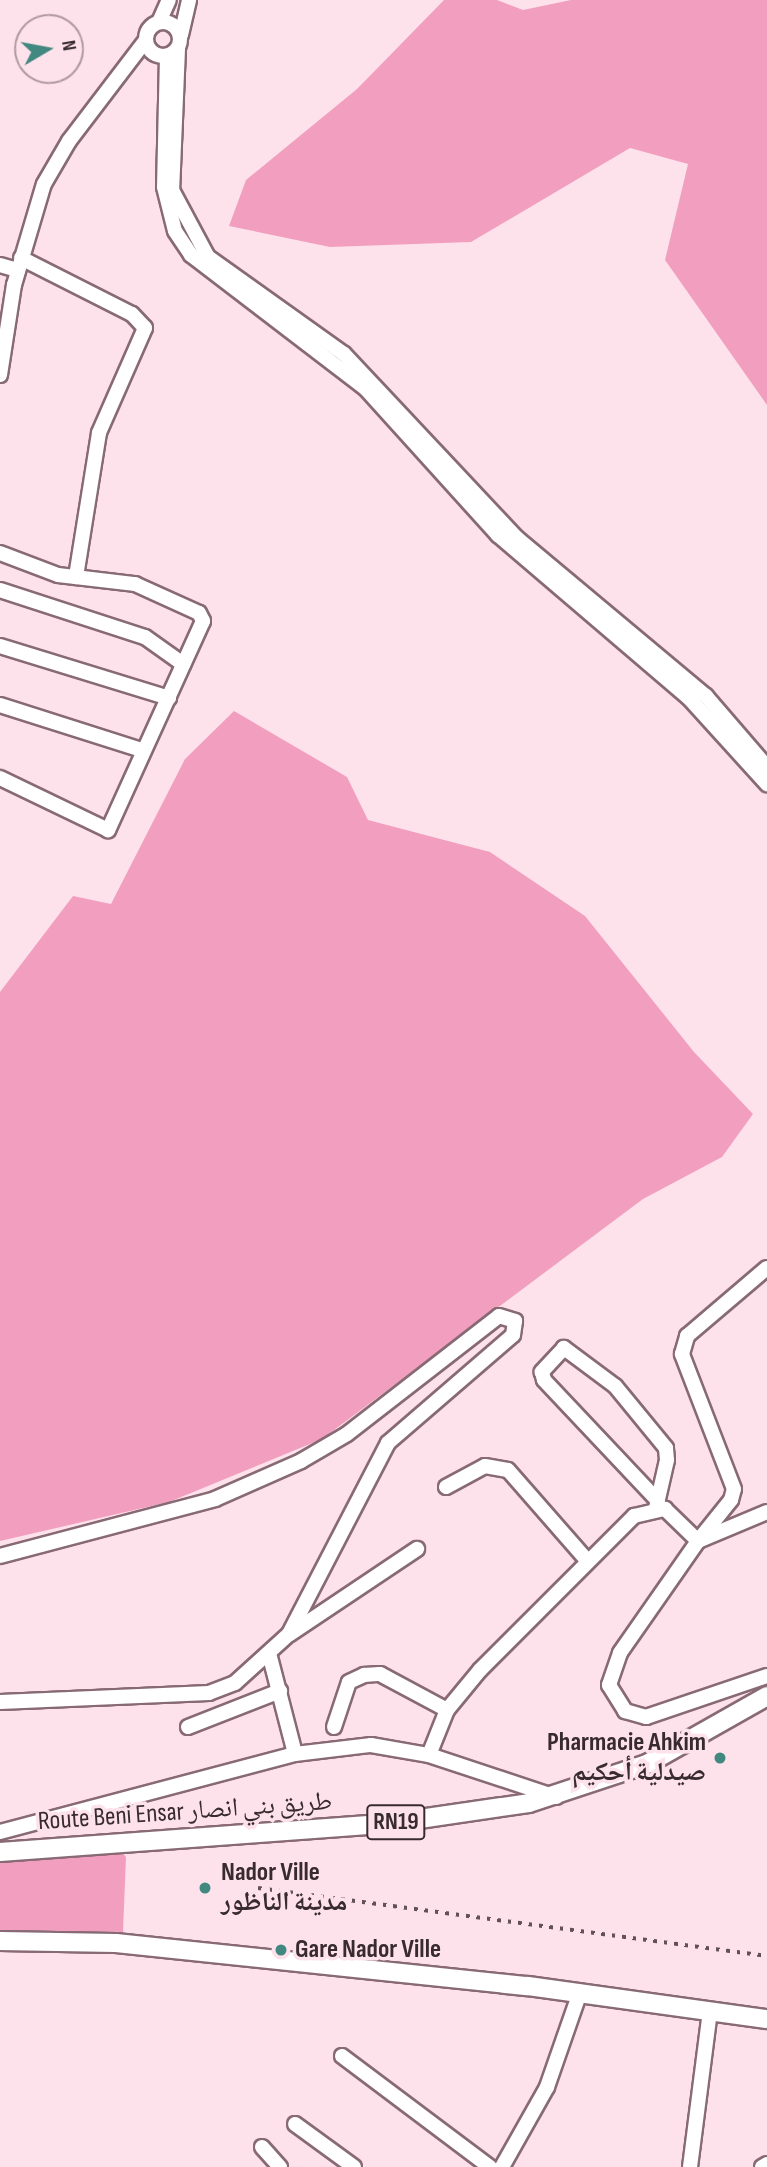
<!DOCTYPE html>
<meta charset="utf-8">
<style>
body{margin:0}
#map{position:relative;width:767px;height:2167px;overflow:hidden;background:#fee2eb;font-family:"Sofia Sans Condensed","Noto Naskh Arabic",sans-serif}
div>[style]{position:absolute}
.green>*{inset:0;background:#f29fbf}
.roads{filter:drop-shadow(2px 0 #886a74) drop-shadow(-2px 0 #886a74) drop-shadow(0 2px #886a74) drop-shadow(0 -2px #886a74)}
.minor>*{height:14px;margin:-7px;padding:0 7px;transform-origin:7px;border-radius:7px;background:#fff}
.minor>.ring{margin:-7px;padding:0;box-sizing:content-box;background:none;border:14px solid #fff;border-radius:50%}
.major>*{height:18px;margin:-9px;padding:0 9px;transform-origin:9px;border-radius:9px;background:#fff}
.rail>*{height:3.5px;margin-top:-1.75px;transform-origin:0;background:repeating-linear-gradient(90deg,#625157 0 3.5px,transparent 0 10.5px)}
.dots>*{width:19px;height:19px;translate:-50% -50%;box-sizing:border-box;border:4px solid #fee2eb;border-radius:50%}
span{translate:-50% -50%;white-space:nowrap;text-align:center;line-height:1.15;-webkit-text-stroke:7px #fee2eb;paint-order:stroke}
.shield-label span{padding:2px 5px;background:#fee2eb;border:2px solid;border-radius:5px;-webkit-text-stroke-width:0}
.shield-label{font-size:24px;color:#382b2f;font-weight:700}
.poi-label{font-size:26px;color:#382b2f;font-weight:700}
.right{translate:-100% -50%;text-align:right}
.left{translate:0 -50%;text-align:left}
.street-label{font-size:26px;color:#382b2f}
.north{position:absolute;left:14px;top:14px;width:70px;height:70px;box-sizing:border-box;background:#fee2eb;border:2px solid #af99a0;border-radius:50%;rotate:80deg;font-size:19px;font-weight:700;line-height:28px;text-align:center;color:#382b2f}
.north::after{content:'';display:block;margin:auto;width:24px;height:32px;background:#418881;clip-path:polygon(50% 0,100% 100%,50% 72%,0 100%)}
</style>
<div id="map">
<div class="green">
<i style="clip-path:polygon(444px 0,497px 0,523px 10px,571px 0,767px 0,767px 405px,665px 260px,688px 164px,630px 148px,471px 242px,330px 247px,229px 226px,246px 180px,357px 89px)"></i>
<i style="clip-path:polygon(234px 711px,347px 777px,368px 820px,490px 852px,585px 916px,694px 1052px,753px 1114px,722px 1157px,643px 1199px,322px 1439px,169px 1502px,0 1541px,0 992px,73px 896px,111px 904px,185px 759px)"></i>
<i style="clip-path:polygon(120px 1850px,126px 1857px,123px 1932px,0 1930px,0 1859px)"></i>
</div>
<div class="roads">
<div class="minor">
<i class="ring" style="left:146px;top:22px;width:20px;height:20px"></i>
<i style="left:159px;top:22px;width:24px;rotate:-66deg"></i>
<i style="left:181px;top:35px;width:36px;rotate:-77deg"></i>
<i style="left:178px;top:49px;width:141px;rotate:92.4deg"></i>
<i style="left:172px;top:190px;width:76px;rotate:61.8deg"></i>
<i style="left:208px;top:257px;width:167px;rotate:35.5deg"></i>
<i style="left:344px;top:354px;width:253px;rotate:46.8deg"></i>
<i style="left:517px;top:538px;width:246px;rotate:39.9deg"></i>
<i style="left:706px;top:696px;width:94px;rotate:49.3deg"></i>
<i style="left:167px;top:56px;width:131px;rotate:91.3deg"></i>
<i style="left:164px;top:187px;width:45px;rotate:76deg"></i>
<i style="left:175px;top:231px;width:29px;rotate:56deg"></i>
<i style="left:191px;top:255px;width:220px;rotate:37.4deg"></i>
<i style="left:366px;top:389px;width:197px;rotate:47.9deg"></i>
<i style="left:498px;top:535px;width:250px;rotate:40.5deg"></i>
<i style="left:688px;top:697px;width:118px;rotate:47.8deg"></i>
<i style="left:21px;top:258px;width:124px;rotate:26.8deg"></i>
<i style="left:132px;top:314px;width:19px;rotate:47deg"></i>
<i style="left:145px;top:328px;width:115px;rotate:113.7deg"></i>
<i style="left:99px;top:433px;width:146px;rotate:99.1deg"></i>
<i style="left:0;top:265px;width:19px;rotate:16deg"></i>
<i style="left:0;top:375px;width:91px;rotate:-81.2deg"></i>
<i style="left:14px;top:285px;width:105px;rotate:-73.5deg"></i>
<i style="left:44px;top:184px;width:50px;rotate:-59.8deg"></i>
<i style="left:69px;top:141px;width:127px;rotate:-52.7deg"></i>
<i style="left:0;top:553px;width:62px;rotate:20.8deg"></i>
<i style="left:58px;top:575px;width:78px;rotate:6.7deg"></i>
<i style="left:135px;top:584px;width:70px;rotate:24.4deg"></i>
<i style="left:199px;top:613px;width:9px;rotate:63deg"></i>
<i style="left:203px;top:621px;width:230px;rotate:114.4deg"></i>
<i style="left:108px;top:830px;width:120px;rotate:-154.3deg"></i>
<i style="left:0;top:590px;width:152px;rotate:18deg"></i>
<i style="left:145px;top:637px;width:47px;rotate:35.4deg"></i>
<i style="left:0;top:646px;width:177px;rotate:17.1deg"></i>
<i style="left:0;top:705px;width:149px;rotate:17.6deg"></i>
<i style="left:446px;top:1487px;width:44px;rotate:-28.3deg"></i>
<i style="left:485px;top:1466px;width:23px;rotate:10deg"></i>
<i style="left:508px;top:1470px;width:118px;rotate:48.8deg"></i>
<i style="left:656px;top:1508px;width:49px;rotate:-77.1deg"></i>
<i style="left:667px;top:1460px;width:12px;rotate:-95deg"></i>
<i style="left:666px;top:1448px;width:80px;rotate:-129.4deg"></i>
<i style="left:615px;top:1386px;width:64px;rotate:-143.3deg"></i>
<i style="left:564px;top:1348px;width:33px;rotate:133deg"></i>
<i style="left:542px;top:1372px;width:8px;rotate:76deg"></i>
<i style="left:544px;top:1380px;width:166px;rotate:46.7deg"></i>
<i style="left:767px;top:1512px;width:75px;rotate:157.2deg"></i>
<i style="left:698px;top:1541px;width:136px;rotate:124.9deg"></i>
<i style="left:620px;top:1653px;width:34px;rotate:109deg"></i>
<i style="left:609px;top:1685px;width:31px;rotate:58deg"></i>
<i style="left:625px;top:1711px;width:22px;rotate:16deg"></i>
<i style="left:646px;top:1717px;width:128px;rotate:-18.7deg"></i>
<i style="left:0;top:1556px;width:222px;rotate:-14.8deg"></i>
<i style="left:215px;top:1499px;width:94px;rotate:-23.8deg"></i>
<i style="left:301px;top:1461px;width:53px;rotate:-30.4deg"></i>
<i style="left:347px;top:1434px;width:192px;rotate:-37.8deg"></i>
<i style="left:499px;top:1316px;width:17px;rotate:17deg"></i>
<i style="left:515px;top:1321px;width:14px;rotate:98deg"></i>
<i style="left:513px;top:1335px;width:165px;rotate:139.2deg"></i>
<i style="left:388px;top:1443px;width:215px;rotate:117.4deg"></i>
<i style="left:289px;top:1634px;width:73px;rotate:137.8deg"></i>
<i style="left:235px;top:1683px;width:28px;rotate:159deg"></i>
<i style="left:209px;top:1693px;width:209px;rotate:177.5deg"></i>
<i style="left:290px;top:1634px;width:153px;rotate:-33.8deg"></i>
<i style="left:270px;top:1657px;width:100px;rotate:75.5deg"></i>
<i style="left:188px;top:1727px;width:99px;rotate:-21.4deg"></i>
<i style="left:334px;top:1727px;width:47px;rotate:-71.6deg"></i>
<i style="left:349px;top:1682px;width:17px;rotate:-25deg"></i>
<i style="left:364px;top:1675px;width:16px;rotate:-4deg"></i>
<i style="left:380px;top:1674px;width:76px;rotate:28.2deg"></i>
<i style="left:429px;top:1755px;width:48px;rotate:-68.2deg"></i>
<i style="left:447px;top:1710px;width:52px;rotate:-50.5deg"></i>
<i style="left:480px;top:1670px;width:218px;rotate:-45deg"></i>
<i style="left:634px;top:1516px;width:32px;rotate:-13deg"></i>
<i style="left:665px;top:1509px;width:46px;rotate:44.1deg"></i>
<i style="left:698px;top:1541px;width:53px;rotate:-51.2deg"></i>
<i style="left:731px;top:1500px;width:11px;rotate:-75deg"></i>
<i style="left:734px;top:1489px;width:145px;rotate:-111.1deg"></i>
<i style="left:682px;top:1354px;width:19px;rotate:-74deg"></i>
<i style="left:687px;top:1336px;width:105px;rotate:-40.4deg"></i>
<i style="left:0;top:1832px;width:305px;rotate:-14.8deg"></i>
<i style="left:295px;top:1754px;width:77px;rotate:-6.8deg"></i>
<i style="left:371px;top:1745px;width:59px;rotate:9.8deg"></i>
<i style="left:429px;top:1755px;width:134px;rotate:18.3deg"></i>
<i style="left:342px;top:2056px;width:185px;rotate:36.9deg"></i>
<i style="left:295px;top:2124px;width:73px;rotate:36.1deg"></i>
<i style="left:262px;top:2147px;width:27px;rotate:48deg"></i>
<i style="left:502px;top:2167px;width:92px;rotate:-60.6deg"></i>
<i style="left:547px;top:2087px;width:101px;rotate:-70.8deg"></i>
<i style="left:690px;top:2167px;width:157px;rotate:-82.7deg"></i>
<i style="left:762px;top:2167px;width:6px;rotate:-31deg"></i>
</div>
<div class="major">
<i style="left:0;top:1852px;width:393px;rotate:-4.2deg"></i>
<i style="left:392px;top:1823px;width:138px;rotate:-8.3deg"></i>
<i style="left:529px;top:1803px;width:124px;rotate:-18.3deg"></i>
<i style="left:647px;top:1764px;width:138px;rotate:-29.5deg"></i>
<i style="left:0;top:1941px;width:116px;rotate:1deg"></i>
<i style="left:116px;top:1943px;width:414px;rotate:6deg"></i>
<i style="left:528px;top:1986px;width:241px;rotate:7.9deg"></i>
</div>
</div>
<div class="rail">
<i style="left:258px;top:1888px;width:514px;rotate:7.61deg"></i>
</div>
<div class="dots">
<i style="left:720px;top:1758px;background:#418881"></i>
<i style="left:205px;top:1888px;background:#418881"></i>
<i style="left:281px;top:1950px;background:#418881"></i>
</div>
<div class="shield-label">
<span style="left:396px;top:1822px">RN19</span>
</div>
<div class="poi-label">
<span class="right" style="left:706px;top:1758px">Pharmacie Ahkim<br>صيدلية أحكيم</span>
<span class="left" style="left:221px;top:1888px">Nador Ville<br>مدينة الناظور</span>
<span class="left" style="left:295px;top:1950px">Gare Nador Ville</span>
</div>
<div class="street-label">
<span style="left:185px;top:1812px;rotate:-4deg">Route Beni Ensar طريق بني انصار</span>
</div>
<div class="north">N</div>
</div>
